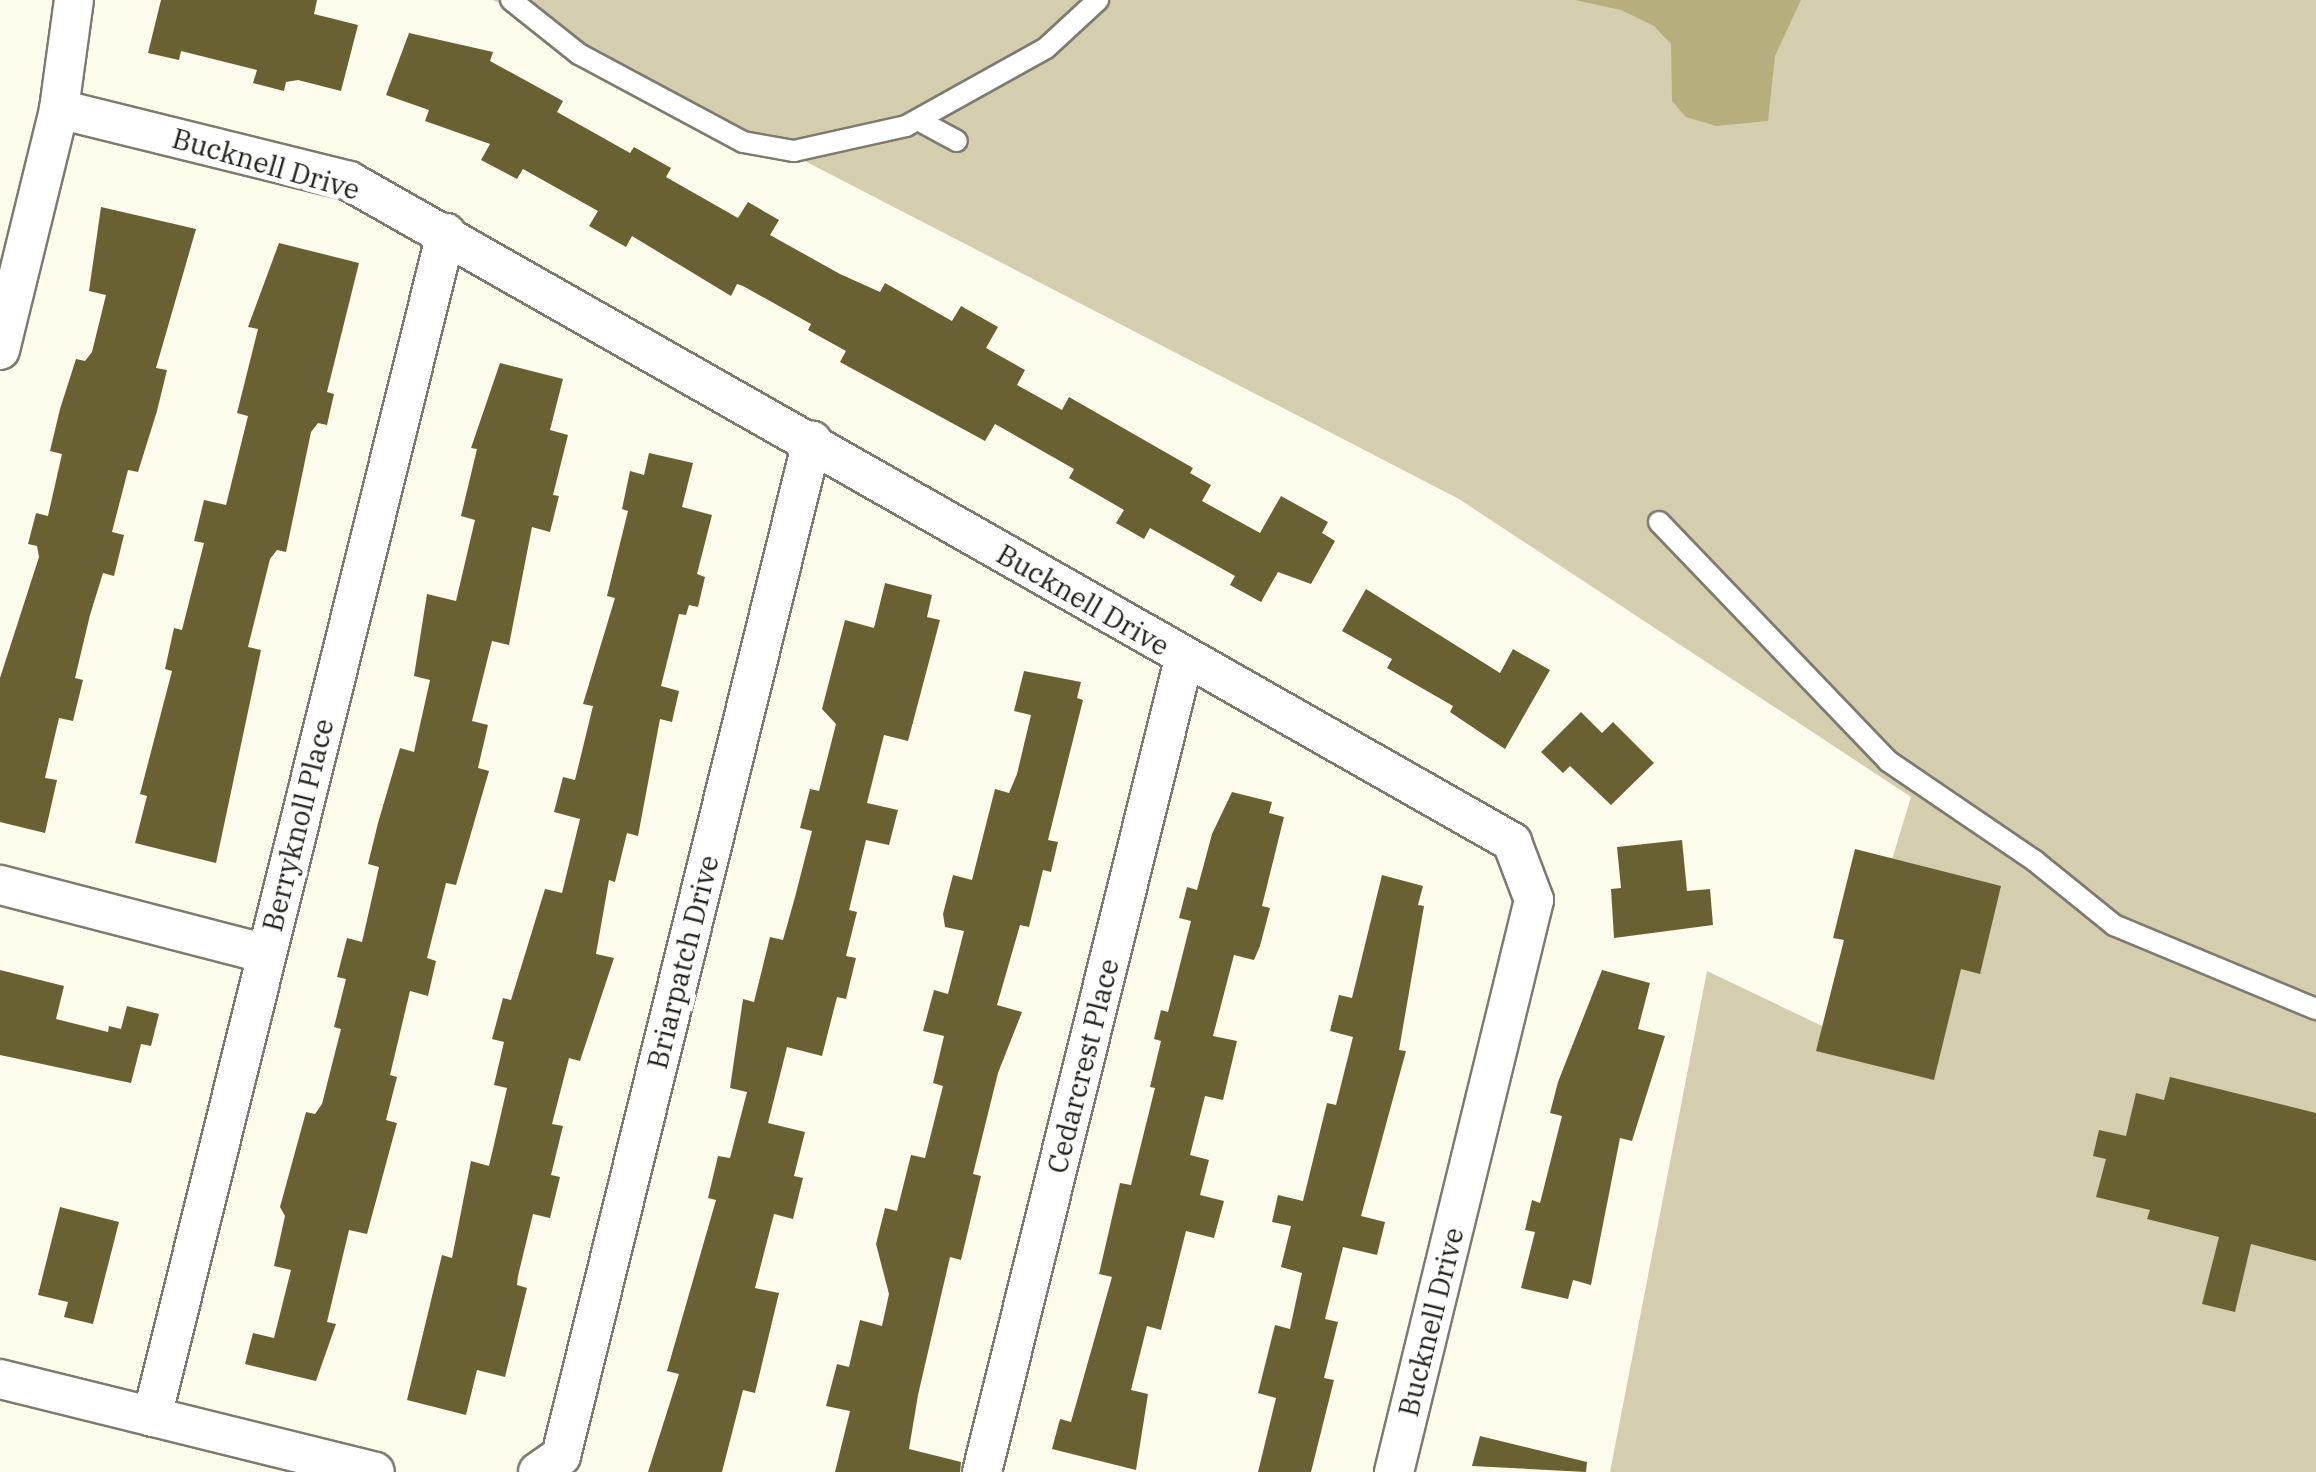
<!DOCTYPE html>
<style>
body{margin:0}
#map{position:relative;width:2316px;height:1472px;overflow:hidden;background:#fdfbec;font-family:"IBM Plex Serif",serif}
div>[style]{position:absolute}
.green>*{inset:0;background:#d4ceae}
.water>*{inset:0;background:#b7ae7e}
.building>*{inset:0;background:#6a6133}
.roads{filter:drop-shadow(2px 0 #7d7b6f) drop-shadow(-2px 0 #7d7b6f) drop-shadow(0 2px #7d7b6f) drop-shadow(0 -2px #7d7b6f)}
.service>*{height:20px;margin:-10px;padding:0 10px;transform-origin:10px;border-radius:10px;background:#fff}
.minor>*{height:38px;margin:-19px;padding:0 19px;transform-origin:19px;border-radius:19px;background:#fff}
span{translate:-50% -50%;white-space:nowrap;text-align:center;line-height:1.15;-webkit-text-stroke:10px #fff;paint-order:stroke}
.street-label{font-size:28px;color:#21201b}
</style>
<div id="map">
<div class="green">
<i style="clip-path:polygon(493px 0,2316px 0,2316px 1472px,1610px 1472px,1707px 971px,1839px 1034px,1911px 797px,1459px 499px)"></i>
</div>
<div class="water">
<i style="clip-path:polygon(1575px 0,1801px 0,1775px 56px,1768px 121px,1716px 126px,1686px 117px,1672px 101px,1671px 44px,1654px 26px,1621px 10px)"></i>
</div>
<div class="building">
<i style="clip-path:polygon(161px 0,317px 0,314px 14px,358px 25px,341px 91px,298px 80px,286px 82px,284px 91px,253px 83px,257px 70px,181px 51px,179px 60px,148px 53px)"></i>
<i style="clip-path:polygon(409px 33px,493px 52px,490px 61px,563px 101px,557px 112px,630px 153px,634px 147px,671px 168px,666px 177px,738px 218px,748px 202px,779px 220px,770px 235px,840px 274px,880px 292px,885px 283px,952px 321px,961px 306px,998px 327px,986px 348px,1025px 370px,1017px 385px,1062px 410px,1069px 397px,1193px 468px,1190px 473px,1211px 485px,1202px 501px,1260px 533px,1281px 496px,1328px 522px,1322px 533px,1335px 541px,1311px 584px,1278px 572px,1261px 602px,1230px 585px,1235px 576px,1150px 528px,1144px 539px,1116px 523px,1124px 510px,1069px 478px,1074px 469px,995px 424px,985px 441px,840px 362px,846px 351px,808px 330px,811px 324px,743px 286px,737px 284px,731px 296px,632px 236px,626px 247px,589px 226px,598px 211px,523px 169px,517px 179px,481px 160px,490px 144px,425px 121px,429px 110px,386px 95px)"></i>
<i style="clip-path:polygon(101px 207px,196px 229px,156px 368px,167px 370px,157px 411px,138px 472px,128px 470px,112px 532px,124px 535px,114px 576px,103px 573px,90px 615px,75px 678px,83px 680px,73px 721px,59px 718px,45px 778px,57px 780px,45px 833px,0 822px,0 678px,39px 557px,37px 546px,28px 544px,36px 513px,48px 516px,62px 454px,50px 451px,60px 409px,76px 359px,85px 361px,92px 352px,106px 295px,89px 291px)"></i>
<i style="clip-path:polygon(279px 243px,359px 263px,327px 392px,334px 394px,327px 425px,318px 423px,311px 432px,286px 552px,277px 550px,270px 559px,248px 647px,261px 650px,216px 863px,135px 843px,147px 796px,140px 794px,172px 671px,165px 669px,174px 628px,182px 630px,204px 543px,194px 541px,204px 500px,226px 505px,248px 416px,237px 413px,258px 329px,248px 327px)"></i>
<i style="clip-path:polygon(500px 363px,563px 379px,550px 430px,568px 435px,553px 495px,559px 496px,550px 532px,532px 527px,509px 645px,492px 641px,472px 721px,488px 725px,478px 768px,489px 771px,456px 885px,446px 883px,427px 958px,436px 961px,428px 996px,410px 991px,390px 1075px,397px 1077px,386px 1120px,397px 1123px,367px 1234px,349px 1230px,327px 1322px,336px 1324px,316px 1381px,245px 1364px,253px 1333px,274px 1338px,291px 1270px,274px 1266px,285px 1216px,280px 1207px,306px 1112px,315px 1114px,322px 1104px,341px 1029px,334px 1027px,346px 979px,337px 977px,347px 938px,362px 942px,379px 867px,368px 864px,378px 823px,400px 748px,414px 752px,430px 680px,414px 676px,427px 594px,456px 601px,475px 520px,461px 516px,477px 449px,471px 448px)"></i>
<i style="clip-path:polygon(649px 453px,693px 463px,682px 507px,712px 515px,697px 574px,705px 577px,698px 607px,689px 605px,686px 615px,679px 614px,661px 686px,679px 691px,672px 722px,660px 719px,638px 836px,627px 833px,615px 882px,609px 880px,596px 954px,614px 958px,580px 1061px,569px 1058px,552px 1124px,563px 1126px,551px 1175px,560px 1177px,550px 1218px,533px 1214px,518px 1276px,517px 1285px,527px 1288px,505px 1377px,477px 1370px,466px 1415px,407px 1400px,442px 1255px,452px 1258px,471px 1161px,489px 1166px,507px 1088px,494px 1085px,504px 1042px,492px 1039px,503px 998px,511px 1000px,545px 889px,562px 893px,580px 819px,554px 812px,563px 777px,575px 780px,593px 706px,583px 704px,615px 598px,607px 596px,628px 511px,622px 509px,630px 471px,644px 475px)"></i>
<i style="clip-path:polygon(885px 583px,932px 595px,927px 617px,940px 620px,908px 741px,884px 735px,867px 803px,898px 810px,889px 845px,866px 840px,849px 910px,857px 912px,846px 956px,856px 958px,846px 999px,837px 997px,822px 1056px,787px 1047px,768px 1123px,805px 1132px,794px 1176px,803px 1178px,793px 1219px,774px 1214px,755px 1288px,779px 1293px,755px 1393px,743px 1390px,722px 1472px,648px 1472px,679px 1374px,667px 1371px,716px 1200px,708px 1198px,718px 1156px,730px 1158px,747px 1092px,730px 1088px,743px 999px,754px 1002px,770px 937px,783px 940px,795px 897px,812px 831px,800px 828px,810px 789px,819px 791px,836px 724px,822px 709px,845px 620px,874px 628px)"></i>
<i style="clip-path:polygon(1366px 589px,1500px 673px,1513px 649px,1550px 670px,1505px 749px,1450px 712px,1453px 706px,1387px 668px,1392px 659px,1342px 631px)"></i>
<i style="clip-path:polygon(1024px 671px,1081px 682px,1077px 698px,1083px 700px,1048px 840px,1058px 842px,1051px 872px,1043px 870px,1029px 927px,1020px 925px,997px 1005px,1022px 1012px,998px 1073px,973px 1174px,981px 1176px,961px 1260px,950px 1257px,918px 1395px,909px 1449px,961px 1462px,960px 1472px,835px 1472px,850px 1411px,826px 1406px,837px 1364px,849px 1367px,860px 1320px,882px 1326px,889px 1294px,876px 1244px,885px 1208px,897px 1211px,911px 1155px,925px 1158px,943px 1086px,933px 1083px,944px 1036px,923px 1031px,934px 990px,948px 994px,964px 931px,945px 927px,943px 914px,953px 875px,972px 880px,995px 789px,1009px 793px,1017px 774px,1031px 715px,1014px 711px)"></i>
<i style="clip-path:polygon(1581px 712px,1602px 733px,1613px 722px,1654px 763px,1611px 805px,1570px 766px,1563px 773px,1541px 752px)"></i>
<i style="clip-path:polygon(1232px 792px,1272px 802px,1269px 813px,1284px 817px,1262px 906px,1270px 908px,1260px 946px,1254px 960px,1234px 955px,1213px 1036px,1237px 1041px,1223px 1100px,1205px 1096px,1190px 1155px,1209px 1160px,1200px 1195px,1224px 1201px,1214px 1238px,1186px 1231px,1161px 1330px,1147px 1326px,1131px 1390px,1148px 1394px,1136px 1470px,1052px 1449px,1060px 1419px,1071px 1422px,1112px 1277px,1099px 1274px,1120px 1183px,1131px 1185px,1155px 1088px,1150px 1087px,1161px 1041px,1154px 1039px,1161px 1010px,1168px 1012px,1191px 921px,1179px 918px,1187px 887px,1197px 890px,1212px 834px)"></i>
<i style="clip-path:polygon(1682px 840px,1687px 891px,1710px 889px,1713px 925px,1614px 938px,1611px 889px,1621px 888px,1617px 847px)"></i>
<i style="clip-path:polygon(1855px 849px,2001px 886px,1980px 974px,1961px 969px,1934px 1080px,1816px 1051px,1844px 940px,1833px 938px)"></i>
<i style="clip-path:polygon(1382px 875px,1423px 886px,1418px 905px,1424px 906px,1399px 1050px,1406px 1051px,1361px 1216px,1385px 1222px,1377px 1255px,1343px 1247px,1325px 1319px,1338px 1322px,1324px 1378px,1334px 1380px,1311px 1472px,1258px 1472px,1276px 1398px,1258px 1393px,1275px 1325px,1290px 1329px,1302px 1273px,1281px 1267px,1291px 1226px,1272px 1222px,1278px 1195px,1303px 1201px,1327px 1103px,1336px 1105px,1353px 1037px,1330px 1031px,1339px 995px,1352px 998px)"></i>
<i style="clip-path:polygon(0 970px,64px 986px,56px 1019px,108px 1032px,109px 1026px,121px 1029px,127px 1006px,159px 1014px,151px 1046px,141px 1044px,131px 1083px,0 1055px)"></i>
<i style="clip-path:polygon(1602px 970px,1650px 983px,1638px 1029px,1665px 1036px,1632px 1141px,1620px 1138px,1591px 1285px,1573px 1280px,1568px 1299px,1521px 1288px,1535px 1232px,1525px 1230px,1532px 1200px,1540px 1203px,1562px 1116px,1550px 1113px,1558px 1082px)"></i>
<i style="clip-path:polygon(2170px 1077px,2316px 1113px,2316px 1261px,2251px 1244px,2235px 1312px,2202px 1304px,2219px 1237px,2147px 1219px,2150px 1210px,2096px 1197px,2106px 1159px,2093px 1156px,2099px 1130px,2126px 1136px,2136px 1093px,2164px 1100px)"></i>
<i style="clip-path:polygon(60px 1207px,119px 1222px,93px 1324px,64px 1317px,68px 1302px,38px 1295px)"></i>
<i style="clip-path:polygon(1480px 1436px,1587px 1462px,1586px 1472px,1472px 1466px)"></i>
</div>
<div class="roads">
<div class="service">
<i style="left:511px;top:0;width:87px;rotate:38.5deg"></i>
<i style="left:579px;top:54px;width:186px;rotate:28.2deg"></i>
<i style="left:743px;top:142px;width:52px;rotate:10deg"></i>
<i style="left:794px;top:151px;width:115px;rotate:-12.6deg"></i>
<i style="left:906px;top:126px;width:160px;rotate:-29.1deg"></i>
<i style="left:1046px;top:48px;width:71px;rotate:-42.7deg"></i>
<i style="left:918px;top:120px;width:44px;rotate:28.3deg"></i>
<i style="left:1659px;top:522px;width:331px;rotate:46.2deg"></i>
<i style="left:1888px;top:761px;width:178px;rotate:34.2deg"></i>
<i style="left:2035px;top:861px;width:102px;rotate:39deg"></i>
<i style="left:2114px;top:925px;width:219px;rotate:22.6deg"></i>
</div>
<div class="minor">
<i style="left:59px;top:109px;width:299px;rotate:13.9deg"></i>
<i style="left:349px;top:181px;width:1338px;rotate:29.61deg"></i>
<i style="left:1512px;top:842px;width:62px;rotate:69.2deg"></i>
<i style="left:1534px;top:900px;width:589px;rotate:103.75deg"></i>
<i style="left:0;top:350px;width:248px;rotate:-76.2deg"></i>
<i style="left:59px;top:109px;width:110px;rotate:-82.2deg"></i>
<i style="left:0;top:885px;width:275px;rotate:14.5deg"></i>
<i style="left:0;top:1379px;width:386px;rotate:13.9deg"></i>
<i style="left:152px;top:1417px;width:1220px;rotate:-76.05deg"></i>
<i style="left:538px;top:1472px;width:28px;rotate:-35deg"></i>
<i style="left:561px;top:1456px;width:1046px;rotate:-76.11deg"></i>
<i style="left:982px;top:1472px;width:838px;rotate:-76.05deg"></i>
</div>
</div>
<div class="street-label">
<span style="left:266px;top:164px;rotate:16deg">Bucknell Drive</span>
<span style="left:1083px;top:600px;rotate:30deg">Bucknell Drive</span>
<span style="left:298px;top:825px;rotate:-76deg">Berryknoll Place</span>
<span style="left:683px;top:962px;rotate:-76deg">Briarpatch Drive</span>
<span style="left:1083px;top:1066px;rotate:-76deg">Cedarcrest Place</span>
<span style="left:1431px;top:1322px;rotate:-76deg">Bucknell Drive</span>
</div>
</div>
